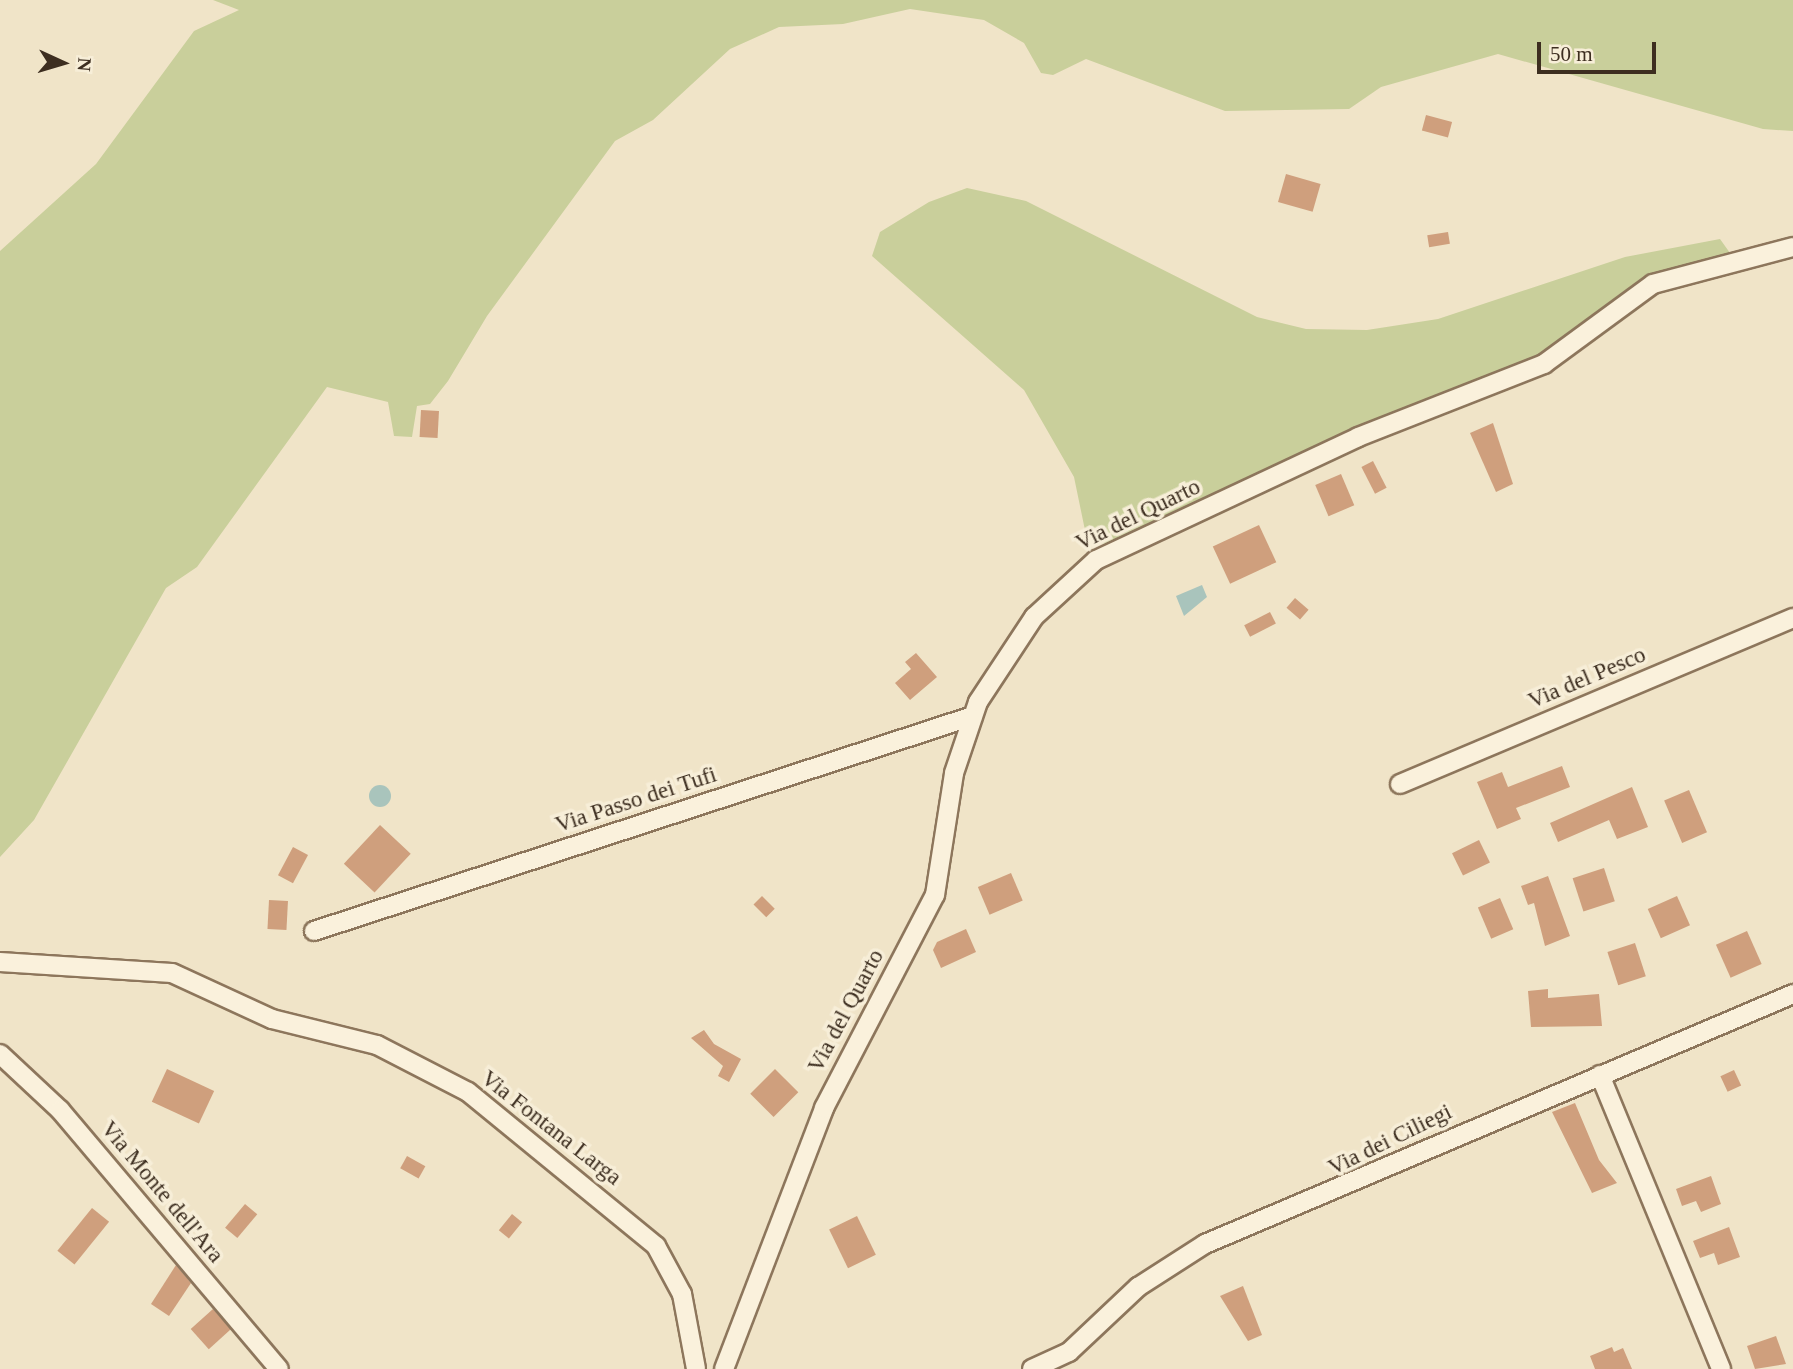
<!DOCTYPE html>
<style>
body{margin:0}
#map{position:relative;width:1793px;height:1369px;overflow:hidden;background:#f0e4c8;font-family:"Times New Roman",serif}
div>[style]{position:absolute}
.green>*{inset:0;background:#c9cf9b}
.water>*{inset:0;background:#a9c4bc}
.round{border-radius:50%}
.building>*{inset:0;background:#cf9f7d;transform-origin:0 0}
.roads{filter:drop-shadow(2px 0 #8d765c) drop-shadow(-2px 0 #8d765c) drop-shadow(0 2px #8d765c) drop-shadow(0 -2px #8d765c)}
.minor>*{height:18px;margin:-9px;padding:0 9px;transform-origin:9px;border-radius:9px;background:#faf1dc}
span{translate:-50% -50%;white-space:nowrap;text-align:center;line-height:1.15;-webkit-text-stroke:7px #f7eed8;paint-order:stroke}
.street-label{font-size:23px;color:#3d2e20}
.north{position:absolute;left:28px;top:28px;width:70px;height:70px;-webkit-text-stroke:5px #f7eed8;paint-order:stroke;rotate:94deg;font-size:19px;font-weight:700;line-height:28px;text-align:center;color:#3d2e20}
.north::after{content:'';display:block;margin:auto;width:24px;height:32px;background:#3d2e20;clip-path:polygon(50% 0,100% 100%,50% 72%,0 100%)}
.scale{position:absolute;left:1537px;top:42px;width:119px;height:32px;box-sizing:border-box;border:4px solid #3d2e20;border-top:0;padding-left:9px;font-size:21px;line-height:24px;white-space:nowrap;color:#3d2e20;-webkit-text-stroke:5px #f7eed8;paint-order:stroke}
</style>
<div id="map">
<div class="green">
<i style="clip-path:polygon(213px 0,1793px 0,1793px 131px,1763px 129px,1498px 54px,1381px 87px,1349px 109px,1225px 111px,1086px 59px,1053px 75px,1041px 73px,1024px 43px,984px 20px,910px 9px,843px 24px,779px 27px,730px 49px,653px 120px,615px 141px,487px 316px,448px 381px,430px 404px,417px 406px,412px 437px,394px 436px,388px 402px,327px 387px,197px 567px,166px 588px,34px 820px,0 857px,0 251px,96px 164px,194px 31px,239px 10px)"></i>
<i style="clip-path:polygon(967px 188px,1026px 201px,1257px 317px,1306px 329px,1367px 330px,1438px 319px,1625px 257px,1720px 239px,1730px 253px,1650px 280px,1519px 368px,1107px 544px,1094px 543px,1086px 535px,1074px 477px,1024px 390px,872px 256px,880px 232px,929px 202px)"></i>
</div>
<div class="water">
<i style="clip-path:polygon(1202px 585px,1207px 597px,1184px 616px,1176px 596px)"></i>
<i class="round" style="left:369px;top:785px;width:22px;height:22px"></i>
</div>
<div class="building">
<i style="left:1426px;top:115px;width:27px;height:16px;rotate:15deg"></i>
<i style="left:1286px;top:174px;width:36px;height:29px;rotate:16deg"></i>
<i style="left:1448px;top:232px;width:12px;height:21px;rotate:81deg"></i>
<i style="left:421px;top:410px;width:18px;height:27px;rotate:3deg"></i>
<i style="clip-path:polygon(1493px 423px,1513px 484px,1496px 492px,1470px 433px)"></i>
<i style="left:1373px;top:461px;width:30px;height:13px;rotate:63deg"></i>
<i style="left:1341px;top:474px;width:34px;height:28px;rotate:67deg"></i>
<i style="left:1259px;top:525px;width:41px;height:51px;rotate:65deg"></i>
<i style="left:1295px;top:598px;width:18px;height:13px;rotate:41deg"></i>
<i style="left:1270px;top:612px;width:13px;height:29px;rotate:63deg"></i>
<i style="clip-path:polygon(916px 653px,937px 677px,910px 700px,895px 683px,911px 669px,905px 662px)"></i>
<i style="clip-path:polygon(1562px 766px,1570px 787px,1516px 808px,1521px 819px,1497px 829px,1477px 782px,1502px 772px,1508px 787px)"></i>
<i style="clip-path:polygon(1632px 787px,1648px 827px,1617px 839px,1609px 820px,1558px 842px,1550px 823px)"></i>
<i style="left:1689px;top:790px;width:46px;height:27px;rotate:67deg"></i>
<i style="left:380px;top:825px;width:42px;height:53px;rotate:43deg"></i>
<i style="left:1479px;top:840px;width:25px;height:30px;rotate:64deg"></i>
<i style="left:293px;top:847px;width:17px;height:32px;rotate:28deg"></i>
<i style="left:1604px;top:868px;width:35px;height:33px;rotate:72deg"></i>
<i style="left:1011px;top:873px;width:30px;height:36px;rotate:67deg"></i>
<i style="clip-path:polygon(1548px 876px,1570px 936px,1545px 946px,1534px 903px,1528px 905px,1521px 886px)"></i>
<i style="left:762px;top:896px;width:18px;height:12px;rotate:45deg"></i>
<i style="left:1677px;top:896px;width:32px;height:32px;rotate:66deg"></i>
<i style="left:1500px;top:898px;width:34px;height:24px;rotate:67deg"></i>
<i style="left:269px;top:900px;width:19px;height:29px;rotate:3deg"></i>
<i style="clip-path:polygon(966px 929px,976px 952px,941px 968px,933px 950px,937px 942px)"></i>
<i style="left:1747px;top:931px;width:36px;height:34px;rotate:66deg"></i>
<i style="left:1635px;top:943px;width:35px;height:29px;rotate:72deg"></i>
<i style="clip-path:polygon(1548px 989px,1548px 998px,1599px 994px,1602px 1026px,1531px 1027px,1528px 991px)"></i>
<i style="clip-path:polygon(704px 1030px,714px 1044px,741px 1059px,729px 1082px,718px 1076px,723px 1066px,691px 1038px)"></i>
<i style="left:167px;top:1069px;width:52px;height:36px;rotate:25deg"></i>
<i style="left:775px;top:1069px;width:33px;height:35px;rotate:45deg"></i>
<i style="left:1734px;top:1070px;width:17px;height:15px;rotate:65deg"></i>
<i style="clip-path:polygon(1575px 1103px,1599px 1160px,1617px 1183px,1592px 1193px,1552px 1112px)"></i>
<i style="left:407px;top:1156px;width:21px;height:14px;rotate:29deg"></i>
<i style="clip-path:polygon(1711px 1176px,1721px 1204px,1701px 1212px,1696px 1201px,1682px 1206px,1676px 1189px)"></i>
<i style="left:245px;top:1204px;width:16px;height:31px;rotate:40deg"></i>
<i style="left:92px;top:1208px;width:22px;height:55px;rotate:39deg"></i>
<i style="left:512px;top:1214px;width:13px;height:21px;rotate:39deg"></i>
<i style="left:857px;top:1216px;width:43px;height:31px;rotate:64deg"></i>
<i style="clip-path:polygon(1729px 1227px,1740px 1257px,1718px 1265px,1714px 1253px,1700px 1258px,1693px 1241px)"></i>
<i style="clip-path:polygon(176px 1265px,191px 1283px,169px 1316px,151px 1304px)"></i>
<i style="clip-path:polygon(1243px 1286px,1262px 1335px,1248px 1341px,1220px 1296px)"></i>
<i style="left:213px;top:1309px;width:27px;height:30px;rotate:48deg"></i>
<i style="clip-path:polygon(1776px 1336px,1786px 1364px,1755px 1369px,1747px 1346px)"></i>
<i style="clip-path:polygon(1612px 1347px,1614px 1352px,1623px 1348px,1632px 1369px,1595px 1369px,1590px 1356px)"></i>
</div>
<div class="roads">
<div class="minor">
<i style="left:1400px;top:784px;width:427px;rotate:-22.9deg"></i>
<i style="left:314px;top:931px;width:693px;rotate:-18.07deg"></i>
<i style="left:0;top:962px;width:172px;rotate:3.7deg"></i>
<i style="left:172px;top:973px;width:110px;rotate:24.7deg"></i>
<i style="left:272px;top:1019px;width:108px;rotate:13.9deg"></i>
<i style="left:377px;top:1045px;width:102px;rotate:27.3deg"></i>
<i style="left:468px;top:1092px;width:243px;rotate:39.3deg"></i>
<i style="left:656px;top:1246px;width:55px;rotate:61.6deg"></i>
<i style="left:682px;top:1294px;width:76px;rotate:79.4deg"></i>
<i style="left:0;top:1054px;width:82px;rotate:43deg"></i>
<i style="left:60px;top:1110px;width:339px;rotate:49.8deg"></i>
<i style="left:1600px;top:1075px;width:318px;rotate:67.6deg"></i>
<i style="left:724px;top:1369px;width:280px;rotate:-69deg"></i>
<i style="left:824px;top:1108px;width:240px;rotate:-62.5deg"></i>
<i style="left:935px;top:895px;width:123px;rotate:-81.1deg"></i>
<i style="left:954px;top:773px;width:75px;rotate:-71.3deg"></i>
<i style="left:978px;top:702px;width:102px;rotate:-56.6deg"></i>
<i style="left:1034px;top:617px;width:84px;rotate:-42.6deg"></i>
<i style="left:1096px;top:560px;width:289px;rotate:-25.1deg"></i>
<i style="left:1358px;top:437px;width:200px;rotate:-21.4deg"></i>
<i style="left:1544px;top:364px;width:135px;rotate:-36.3deg"></i>
<i style="left:1653px;top:284px;width:145px;rotate:-14.8deg"></i>
<i style="left:1032px;top:1369px;width:41px;rotate:-24.7deg"></i>
<i style="left:1069px;top:1352px;width:95px;rotate:-43.3deg"></i>
<i style="left:1138px;top:1287px;width:80px;rotate:-32.7deg"></i>
<i style="left:1205px;top:1244px;width:639px;rotate:-23.03deg"></i>
</div>
</div>
<div class="street-label">
<span style="left:1138px;top:515px;rotate:-26deg">Via del Quarto</span>
<span style="left:1587px;top:678px;rotate:-23deg">Via del Pesco</span>
<span style="left:636px;top:800px;rotate:-18deg">Via Passo dei Tufi</span>
<span style="left:846px;top:1011px;rotate:-62deg">Via del Quarto</span>
<span style="left:551px;top:1128px;rotate:38deg">Via Fontana Larga</span>
<span style="left:1390px;top:1140px;rotate:-26deg">Via dei Ciliegi</span>
<span style="left:162px;top:1192px;rotate:50deg">Via Monte dell'Ara</span>
</div>
<div class="north">N</div>
<div class="scale">50 m</div>
</div>
